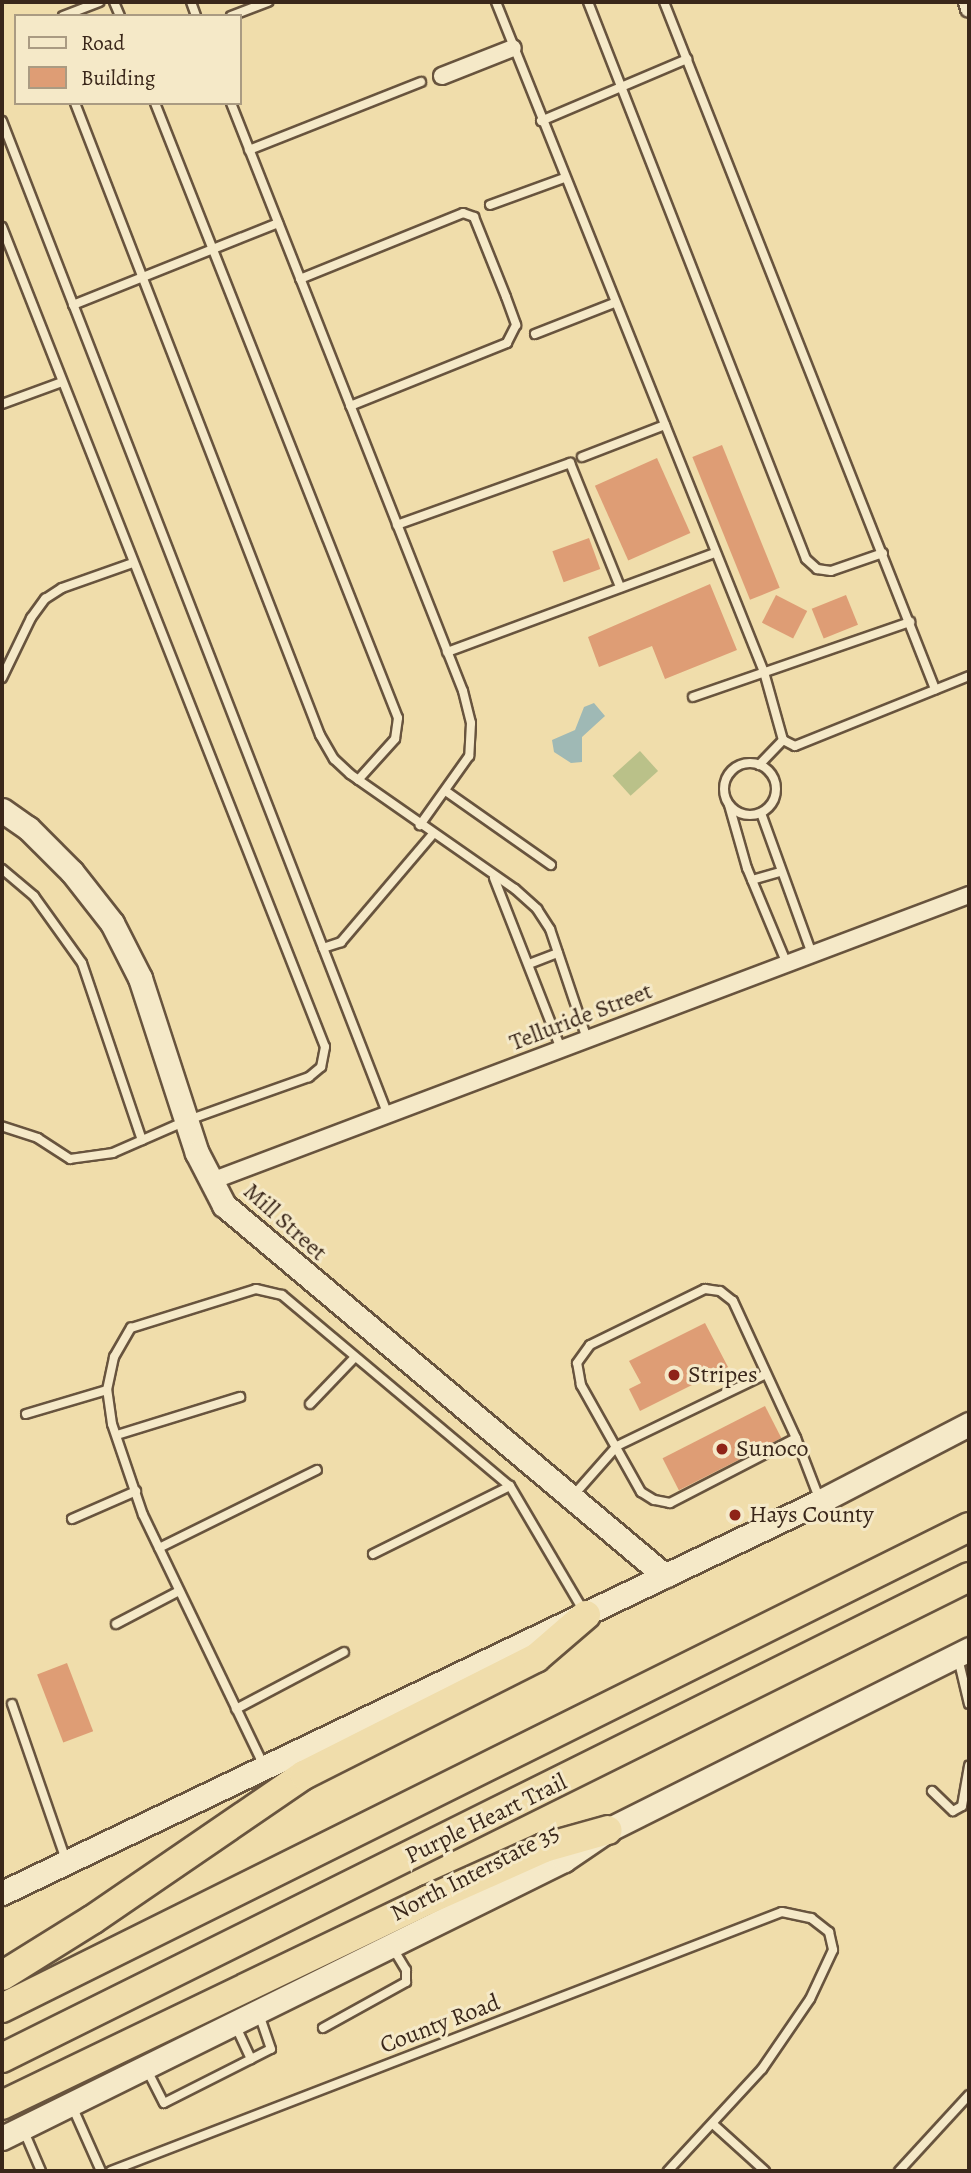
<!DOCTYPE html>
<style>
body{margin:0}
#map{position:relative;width:971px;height:2173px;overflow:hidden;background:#f0ddab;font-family:Alegreya,serif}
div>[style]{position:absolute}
.green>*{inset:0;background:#bac189;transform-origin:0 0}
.water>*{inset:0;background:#9fb9b5}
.building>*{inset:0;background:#de9d75;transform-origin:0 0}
.roads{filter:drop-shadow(2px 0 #68543e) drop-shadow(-2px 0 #68543e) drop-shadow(0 2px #68543e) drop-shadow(0 -2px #68543e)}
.lane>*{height:8px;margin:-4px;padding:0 4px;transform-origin:4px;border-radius:4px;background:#f5e9c8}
.lane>.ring{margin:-4px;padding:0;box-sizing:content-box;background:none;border:8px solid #f5e9c8;border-radius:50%}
.street>*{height:16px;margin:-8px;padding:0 8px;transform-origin:8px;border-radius:8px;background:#f5e9c8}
.secondary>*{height:23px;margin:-11.5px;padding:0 11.5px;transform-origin:11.5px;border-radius:11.5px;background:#f5e9c8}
.highway>*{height:28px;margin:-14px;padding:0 14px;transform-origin:14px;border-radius:14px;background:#f0ddab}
.dots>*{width:19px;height:19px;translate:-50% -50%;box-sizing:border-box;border:4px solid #f5e9c8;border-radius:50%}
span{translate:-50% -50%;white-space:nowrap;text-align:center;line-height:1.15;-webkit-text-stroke:6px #f5e9c8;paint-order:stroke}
.street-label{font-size:24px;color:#3a271a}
.poi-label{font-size:24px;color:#3a271a}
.left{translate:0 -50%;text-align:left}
.frame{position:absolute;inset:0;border:4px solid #3a271a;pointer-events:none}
.legend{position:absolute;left:14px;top:14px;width:228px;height:91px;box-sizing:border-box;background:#f5e9c8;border:2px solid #aa9b82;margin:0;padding:9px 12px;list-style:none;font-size:21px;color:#3a271a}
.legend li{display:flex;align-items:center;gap:14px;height:35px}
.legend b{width:35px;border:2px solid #aa9b82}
</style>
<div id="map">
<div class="green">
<i style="left:640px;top:751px;width:27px;height:37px;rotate:48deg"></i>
</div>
<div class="water">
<i style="clip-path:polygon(594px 703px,605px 716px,582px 737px,582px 762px,571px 763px,554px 752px,552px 740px,575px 730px,584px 707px)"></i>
</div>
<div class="building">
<i style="left:722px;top:445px;width:154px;height:32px;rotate:68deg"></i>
<i style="left:657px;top:458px;width:82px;height:68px;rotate:66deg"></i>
<i style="left:589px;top:538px;width:33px;height:39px;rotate:70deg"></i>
<i style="clip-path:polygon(710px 584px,737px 650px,665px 679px,652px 646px,599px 667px,588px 637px)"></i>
<i style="left:776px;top:595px;width:35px;height:31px;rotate:27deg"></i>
<i style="left:846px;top:595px;width:32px;height:37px;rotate:68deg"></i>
<i style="clip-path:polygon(705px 1323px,728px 1367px,640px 1411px,629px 1389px,641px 1383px,629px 1361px)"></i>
<i style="left:765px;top:1406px;width:36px;height:115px;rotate:63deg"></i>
<i style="left:67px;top:1663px;width:73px;height:32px;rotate:69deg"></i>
</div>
<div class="roads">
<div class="lane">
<i style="left:114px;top:2px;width:15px;rotate:67deg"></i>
<i style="left:191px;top:2px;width:15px;rotate:70deg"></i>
<i style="left:496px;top:2px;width:722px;rotate:68.2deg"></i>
<i style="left:764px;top:672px;width:71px;rotate:74.4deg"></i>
<i style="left:783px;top:740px;width:13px;rotate:27deg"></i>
<i style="left:795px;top:746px;width:188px;rotate:-21.9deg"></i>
<i style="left:588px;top:2px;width:598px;rotate:68.63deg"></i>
<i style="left:806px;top:559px;width:15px;rotate:42deg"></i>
<i style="left:817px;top:569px;width:14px;rotate:8deg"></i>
<i style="left:831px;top:571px;width:55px;rotate:-19.1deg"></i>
<i style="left:664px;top:2px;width:739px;rotate:68.47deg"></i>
<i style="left:63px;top:16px;width:39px;rotate:-21deg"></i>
<i style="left:231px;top:16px;width:40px;rotate:-21deg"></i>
<i style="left:75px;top:103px;width:678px;rotate:68.81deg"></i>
<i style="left:320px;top:735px;width:28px;rotate:60deg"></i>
<i style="left:334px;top:759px;width:22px;rotate:43deg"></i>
<i style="left:350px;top:774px;width:201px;rotate:34.9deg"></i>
<i style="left:515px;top:889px;width:30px;rotate:42deg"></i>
<i style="left:537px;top:909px;width:24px;rotate:57deg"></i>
<i style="left:550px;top:929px;width:116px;rotate:71.4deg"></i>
<i style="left:155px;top:103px;width:661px;rotate:68.44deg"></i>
<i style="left:398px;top:718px;width:21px;rotate:98deg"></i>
<i style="left:395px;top:739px;width:55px;rotate:132.1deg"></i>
<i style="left:231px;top:103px;width:632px;rotate:68.47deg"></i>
<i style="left:463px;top:691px;width:33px;rotate:76deg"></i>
<i style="left:471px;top:723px;width:33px;rotate:93deg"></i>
<i style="left:469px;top:756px;width:85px;rotate:125.4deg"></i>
<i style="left:2px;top:121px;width:1066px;rotate:68.78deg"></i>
<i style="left:541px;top:121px;width:159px;rotate:-23deg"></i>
<i style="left:249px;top:150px;width:185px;rotate:-21.6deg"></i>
<i style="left:490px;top:205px;width:79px;rotate:-20deg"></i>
<i style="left:2px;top:227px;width:881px;rotate:68.5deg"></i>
<i style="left:325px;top:1047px;width:20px;rotate:101deg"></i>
<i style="left:321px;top:1067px;width:16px;rotate:140deg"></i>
<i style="left:309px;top:1077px;width:128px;rotate:160.4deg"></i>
<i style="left:188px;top:1120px;width:82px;rotate:156.3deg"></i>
<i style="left:113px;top:1153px;width:43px;rotate:172.1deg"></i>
<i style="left:70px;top:1159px;width:38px;rotate:-147deg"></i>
<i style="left:38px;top:1138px;width:38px;rotate:-162deg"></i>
<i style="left:300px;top:279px;width:176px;rotate:-22deg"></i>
<i style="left:463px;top:213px;width:12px;rotate:20deg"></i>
<i style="left:474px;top:217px;width:86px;rotate:68.2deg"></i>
<i style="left:506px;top:297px;width:30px;rotate:70deg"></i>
<i style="left:516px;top:325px;width:20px;rotate:117deg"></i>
<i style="left:507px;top:343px;width:169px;rotate:158.1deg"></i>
<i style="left:73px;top:305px;width:221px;rotate:-21.8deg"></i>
<i style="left:535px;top:334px;width:85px;rotate:-21.4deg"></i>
<i style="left:2px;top:404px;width:64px;rotate:-20.1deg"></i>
<i style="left:582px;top:457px;width:89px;rotate:-21.1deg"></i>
<i style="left:397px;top:525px;width:184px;rotate:-19.7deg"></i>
<i style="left:570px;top:463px;width:134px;rotate:68deg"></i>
<i style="left:447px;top:652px;width:285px;rotate:-20.3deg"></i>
<i style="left:2px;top:678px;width:67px;rotate:-64.2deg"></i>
<i style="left:31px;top:618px;width:24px;rotate:-54deg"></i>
<i style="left:45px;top:599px;width:20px;rotate:-33deg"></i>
<i style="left:62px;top:588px;width:75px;rotate:-19.4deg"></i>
<i style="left:693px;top:697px;width:230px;rotate:-19.1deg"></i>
<i class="ring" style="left:724px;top:763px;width:44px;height:44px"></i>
<i style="left:759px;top:765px;width:35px;rotate:-46deg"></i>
<i style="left:447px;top:792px;width:127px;rotate:35.1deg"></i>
<i style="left:729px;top:805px;width:66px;rotate:74.1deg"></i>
<i style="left:747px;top:868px;width:104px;rotate:67.4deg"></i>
<i style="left:761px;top:813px;width:150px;rotate:70.1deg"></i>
<i style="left:2px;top:869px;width:42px;rotate:40.2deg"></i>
<i style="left:34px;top:896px;width:82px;rotate:54.4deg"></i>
<i style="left:82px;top:963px;width:187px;rotate:71.3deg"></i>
<i style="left:494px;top:878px;width:184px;rotate:68.6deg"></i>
<i style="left:752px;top:880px;width:29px;rotate:-16deg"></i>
<i style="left:323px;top:948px;width:19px;rotate:-18deg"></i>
<i style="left:341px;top:942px;width:142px;rotate:-49.6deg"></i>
<i style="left:529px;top:964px;width:31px;rotate:-21deg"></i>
<i style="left:310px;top:1404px;width:65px;rotate:-46.2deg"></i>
<i style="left:26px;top:1414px;width:84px;rotate:-16.5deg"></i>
<i style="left:117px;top:1435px;width:129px;rotate:-17.2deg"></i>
<i style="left:796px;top:1438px;width:142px;rotate:152.7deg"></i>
<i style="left:670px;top:1503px;width:16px;rotate:-169deg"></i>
<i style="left:654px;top:1500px;width:15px;rotate:-148deg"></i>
<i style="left:641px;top:1492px;width:123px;rotate:-119.3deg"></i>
<i style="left:581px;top:1385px;width:22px;rotate:-100deg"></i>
<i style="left:577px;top:1363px;width:22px;rotate:-54deg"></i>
<i style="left:590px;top:1345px;width:128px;rotate:-26deg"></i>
<i style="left:705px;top:1289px;width:15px;rotate:8deg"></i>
<i style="left:720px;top:1291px;width:16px;rotate:38deg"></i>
<i style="left:733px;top:1301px;width:151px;rotate:65.3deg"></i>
<i style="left:796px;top:1438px;width:64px;rotate:69deg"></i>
<i style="left:572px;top:1497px;width:68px;rotate:-48.6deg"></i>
<i style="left:617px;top:1446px;width:163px;rotate:-25.8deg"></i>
<i style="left:72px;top:1519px;width:70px;rotate:-23.6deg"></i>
<i style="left:159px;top:1548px;width:176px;rotate:-26.3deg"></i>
<i style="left:373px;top:1554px;width:153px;rotate:-26.4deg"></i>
<i style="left:116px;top:1624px;width:71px;rotate:-27.6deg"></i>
<i style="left:958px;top:1658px;width:47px;rotate:76.6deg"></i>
<i style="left:12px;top:1704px;width:165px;rotate:70.9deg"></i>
<i style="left:236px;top:1709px;width:122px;rotate:-27.8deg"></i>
<i style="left:263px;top:1764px;width:276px;rotate:-115.7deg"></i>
<i style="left:143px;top:1515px;width:96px;rotate:-108.8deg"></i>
<i style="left:112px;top:1424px;width:34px;rotate:-98deg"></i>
<i style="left:107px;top:1390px;width:34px;rotate:-78deg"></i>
<i style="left:114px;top:1357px;width:34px;rotate:-60deg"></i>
<i style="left:131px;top:1328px;width:131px;rotate:-17.3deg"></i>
<i style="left:256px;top:1289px;width:27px;rotate:13deg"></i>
<i style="left:282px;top:1295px;width:297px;rotate:40deg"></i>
<i style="left:510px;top:1486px;width:144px;rotate:59.5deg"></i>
<i style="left:932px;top:1791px;width:29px;rotate:44deg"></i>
<i style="left:953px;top:1811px;width:10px;rotate:-29deg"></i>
<i style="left:962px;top:1806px;width:41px;rotate:-80.1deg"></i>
<i style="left:323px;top:2028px;width:95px;rotate:-29deg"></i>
<i style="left:406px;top:1982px;width:12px;rotate:-90deg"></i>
<i style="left:406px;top:1970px;width:26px;rotate:-121deg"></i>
<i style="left:251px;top:2059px;width:22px;rotate:-27deg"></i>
<i style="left:271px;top:2049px;width:37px;rotate:-109deg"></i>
<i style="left:147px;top:2070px;width:37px;rotate:63deg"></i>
<i style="left:164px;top:2103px;width:97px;rotate:-26.8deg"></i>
<i style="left:251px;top:2059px;width:38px;rotate:-115deg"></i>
<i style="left:72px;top:2106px;width:71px;rotate:66deg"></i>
<i style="left:713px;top:2124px;width:70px;rotate:42.1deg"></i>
<i style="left:23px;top:2129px;width:46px;rotate:66.8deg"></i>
<i style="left:111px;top:2171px;width:719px;rotate:-21.11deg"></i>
<i style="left:782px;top:1912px;width:30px;rotate:12deg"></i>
<i style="left:811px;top:1918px;width:23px;rotate:38deg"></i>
<i style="left:829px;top:1932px;width:18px;rotate:77deg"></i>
<i style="left:833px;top:1950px;width:54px;rotate:115.1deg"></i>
<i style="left:810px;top:1999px;width:85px;rotate:124.4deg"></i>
<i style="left:762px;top:2069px;width:139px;rotate:132.7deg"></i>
<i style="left:899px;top:2171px;width:103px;rotate:-47.4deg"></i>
</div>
<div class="street">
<i style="left:967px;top:2px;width:7px;rotate:74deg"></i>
<i style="left:442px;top:76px;width:76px;rotate:-21.5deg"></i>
<i style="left:209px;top:1182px;width:812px;rotate:-20.69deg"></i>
</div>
<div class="secondary">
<i style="left:2px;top:810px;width:32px;rotate:35deg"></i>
<i style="left:28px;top:828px;width:62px;rotate:45deg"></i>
<i style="left:72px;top:872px;width:65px;rotate:51.9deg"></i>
<i style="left:112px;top:923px;width:62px;rotate:63deg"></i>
<i style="left:140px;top:978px;width:184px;rotate:72deg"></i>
<i style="left:197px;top:1153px;width:59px;rotate:62.6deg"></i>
<i style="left:224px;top:1205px;width:576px;rotate:40.07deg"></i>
<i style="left:2px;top:1893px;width:908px;rotate:-25.58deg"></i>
<i style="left:821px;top:1501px;width:167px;rotate:-27.5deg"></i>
<i style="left:2px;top:2138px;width:627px;rotate:-26.32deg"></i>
<i style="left:564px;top:1860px;width:53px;rotate:-34.3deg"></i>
<i style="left:608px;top:1830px;width:404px;rotate:-26.6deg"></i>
</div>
<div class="highway">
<i style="left:2px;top:1976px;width:106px;rotate:-31.9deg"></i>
<i style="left:92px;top:1920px;width:257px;rotate:-34.4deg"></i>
<i style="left:304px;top:1775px;width:260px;rotate:-26.8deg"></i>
<i style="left:536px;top:1658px;width:66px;rotate:-40.7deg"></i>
<i style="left:2px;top:2008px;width:1080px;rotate:-26.45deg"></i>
<i style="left:2px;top:2058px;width:1080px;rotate:-26.45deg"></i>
<i style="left:2px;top:2105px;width:473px;rotate:-25.7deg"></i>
<i style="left:428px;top:1900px;width:127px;rotate:-24.1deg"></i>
<i style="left:544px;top:1848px;width:66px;rotate:-15.7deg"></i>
</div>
</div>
<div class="dots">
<i style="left:674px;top:1375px;background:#8f2418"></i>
<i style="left:722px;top:1449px;background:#8f2418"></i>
<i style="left:735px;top:1515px;background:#8f2418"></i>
</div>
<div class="street-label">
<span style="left:581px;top:1017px;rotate:-21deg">Telluride Street</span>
<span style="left:285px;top:1222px;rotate:42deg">Mill Street</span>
<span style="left:486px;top:1819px;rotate:-26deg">Purple Heart Trail</span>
<span style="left:475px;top:1873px;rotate:-27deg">North Interstate 35</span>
<span style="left:440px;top:2024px;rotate:-21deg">County Road</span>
</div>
<div class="poi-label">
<span class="left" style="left:688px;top:1375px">Stripes</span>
<span class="left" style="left:736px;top:1449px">Sunoco</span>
<span class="left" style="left:749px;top:1515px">Hays County</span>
</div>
<div class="frame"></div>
<ul class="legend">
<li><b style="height:9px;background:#f5e9c8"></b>Road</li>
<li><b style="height:19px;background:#de9d75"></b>Building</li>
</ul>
</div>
